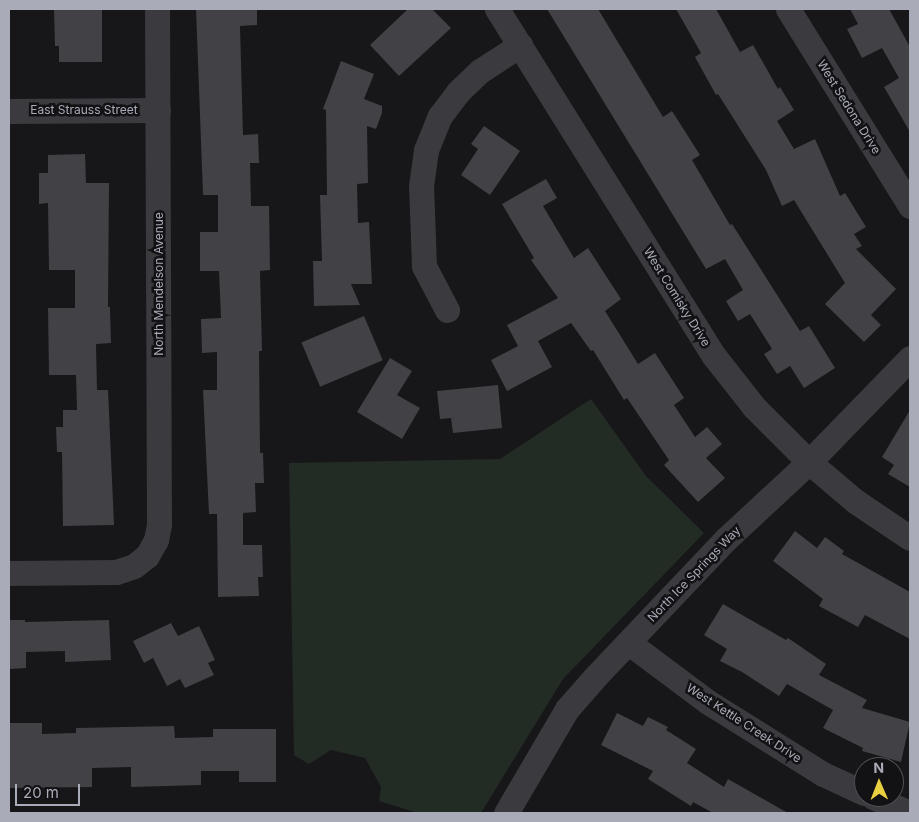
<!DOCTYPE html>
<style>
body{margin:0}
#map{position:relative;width:919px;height:822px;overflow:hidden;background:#171719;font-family:Inter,sans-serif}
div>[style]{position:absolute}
.green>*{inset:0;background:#232b25}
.building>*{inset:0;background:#414146;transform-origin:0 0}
.minor>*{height:25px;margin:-12.5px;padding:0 12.5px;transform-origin:12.5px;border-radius:12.5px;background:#3a3a3f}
span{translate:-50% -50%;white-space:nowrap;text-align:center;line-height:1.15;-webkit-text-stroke:5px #121214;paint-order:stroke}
.street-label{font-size:12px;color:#aaabb8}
.frame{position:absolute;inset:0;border:10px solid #aaabb8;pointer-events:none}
.north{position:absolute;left:854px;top:757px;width:50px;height:50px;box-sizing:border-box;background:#121214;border:1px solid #4f4f56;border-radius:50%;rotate:359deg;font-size:14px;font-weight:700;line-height:20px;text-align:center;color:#aaabb8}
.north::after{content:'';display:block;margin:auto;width:18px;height:22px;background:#e8d040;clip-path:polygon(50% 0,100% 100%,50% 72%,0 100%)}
.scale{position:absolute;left:15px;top:784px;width:65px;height:22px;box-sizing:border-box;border:2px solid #aaabb8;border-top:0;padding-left:6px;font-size:15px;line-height:18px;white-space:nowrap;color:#aaabb8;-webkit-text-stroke:4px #121214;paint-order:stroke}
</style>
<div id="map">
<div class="green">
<i style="clip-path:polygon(591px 399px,646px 476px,704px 533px,563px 679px,481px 813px,418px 813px,379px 801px,381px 787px,365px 758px,331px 750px,309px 764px,294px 755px,289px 463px,500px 459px)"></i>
</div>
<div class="building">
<i style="clip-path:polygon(54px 9px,102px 9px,102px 62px,59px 62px,59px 46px,55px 46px)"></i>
<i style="clip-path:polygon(196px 9px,257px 9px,257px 25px,240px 26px,243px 135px,258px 134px,259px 163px,250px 163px,251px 206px,269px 206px,270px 270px,260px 271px,262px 351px,259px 351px,260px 453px,263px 453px,264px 483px,255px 483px,256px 512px,243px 513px,243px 545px,262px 545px,263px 577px,258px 577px,259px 596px,218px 597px,217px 514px,209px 514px,203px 390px,217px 390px,217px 352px,202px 353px,201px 319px,221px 318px,219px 271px,200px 271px,200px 232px,218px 232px,218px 195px,203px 195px)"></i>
<i style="clip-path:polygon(408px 9px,432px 9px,451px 28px,399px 76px,370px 45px)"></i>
<i style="clip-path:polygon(547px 9px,598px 9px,663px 117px,672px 111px,700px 155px,692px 160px,730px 225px,732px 224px,800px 331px,809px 326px,835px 368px,804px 388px,790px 366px,777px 374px,764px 354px,772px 349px,750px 314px,738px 321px,726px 301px,743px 290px,725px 259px,706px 269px)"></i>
<i style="clip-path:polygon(676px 9px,716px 9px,740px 52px,753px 45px,778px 89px,780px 87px,794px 110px,777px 121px,794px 149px,815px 139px,840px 196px,845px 193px,866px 227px,854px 234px,862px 246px,856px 249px,896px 289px,871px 315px,881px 325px,864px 342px,825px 304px,845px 283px,794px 200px,782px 206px,766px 170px,718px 94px,716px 95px,695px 57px,701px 53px)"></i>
<i style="clip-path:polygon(850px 9px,889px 9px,910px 47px,910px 132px,884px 87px,899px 78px,882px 48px,862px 58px,847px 29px,858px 24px)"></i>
<i style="clip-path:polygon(341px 61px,374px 74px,364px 99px,382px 106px,382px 113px,376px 129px,367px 126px,368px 183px,357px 184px,358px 223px,369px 222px,372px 284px,351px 284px,360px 305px,314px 306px,313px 261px,322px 261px,320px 195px,327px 195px,326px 110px,323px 109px)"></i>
<i style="clip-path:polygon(484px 126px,520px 151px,490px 195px,461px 175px,478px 149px,471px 144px)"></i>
<i style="clip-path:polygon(85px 154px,86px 183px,109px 183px,108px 307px,110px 307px,111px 343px,96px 344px,97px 390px,108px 390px,114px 525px,63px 526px,62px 452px,57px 452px,56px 427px,63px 427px,63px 410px,77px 410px,76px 375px,49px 375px,48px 308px,75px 308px,75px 270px,49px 270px,48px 203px,39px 204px,39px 173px,48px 173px,48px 155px)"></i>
<i style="clip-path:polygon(546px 179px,557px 198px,543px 206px,574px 258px,588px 248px,621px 299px,605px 311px,638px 364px,655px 353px,684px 398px,674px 405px,695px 437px,707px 427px,722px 444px,706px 458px,725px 478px,698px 502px,664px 465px,669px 460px,627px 398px,624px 400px,593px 350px,591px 351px,571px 323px,538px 341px,552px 367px,507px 391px,491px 360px,518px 346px,507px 325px,558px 298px,531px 260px,534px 258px,502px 204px)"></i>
<i style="left:364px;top:316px;width:48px;height:68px;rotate:67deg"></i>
<i style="clip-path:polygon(390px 358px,412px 371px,397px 395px,420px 408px,402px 439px,357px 412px)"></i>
<i style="clip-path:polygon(498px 385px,502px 428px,453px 433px,451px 418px,440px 419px,437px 391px)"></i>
<i style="clip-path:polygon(910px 410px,910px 487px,888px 474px,894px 465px,882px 457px)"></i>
<i style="clip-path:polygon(795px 531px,817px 548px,825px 537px,844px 551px,842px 554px,910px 592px,910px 639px,865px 615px,858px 627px,819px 606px,823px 599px,773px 561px)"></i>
<i style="clip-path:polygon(723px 604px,786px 640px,788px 638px,826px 664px,819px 675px,867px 700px,862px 708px,910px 722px,901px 762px,862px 751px,863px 748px,823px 728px,833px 710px,787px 684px,779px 696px,742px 672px,720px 661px,727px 649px,704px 635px)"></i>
<i style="clip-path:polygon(9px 620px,25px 620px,25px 622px,109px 620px,111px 660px,65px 662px,65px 651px,26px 652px,26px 668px,9px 669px)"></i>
<i style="clip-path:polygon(171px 623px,178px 636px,199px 626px,215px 660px,208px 663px,214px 675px,185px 688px,180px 679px,167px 686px,153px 658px,144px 663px,133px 641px)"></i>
<i style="clip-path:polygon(617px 713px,643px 726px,648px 717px,668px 727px,666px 730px,696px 749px,687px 763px,724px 787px,728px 779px,788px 813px,713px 813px,693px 802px,691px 806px,648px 779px,653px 771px,601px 745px)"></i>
<i style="clip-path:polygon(9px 723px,42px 723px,42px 734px,76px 733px,76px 728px,174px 726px,175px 738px,213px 737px,213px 729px,276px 729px,276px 782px,239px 782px,239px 771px,201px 771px,201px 785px,131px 787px,131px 767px,92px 768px,92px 787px,9px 788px)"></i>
</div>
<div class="minor">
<i style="left:497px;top:9px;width:409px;rotate:58deg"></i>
<i style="left:714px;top:356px;width:65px;rotate:51.9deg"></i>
<i style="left:754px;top:407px;width:78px;rotate:45deg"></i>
<i style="left:809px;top:462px;width:60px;rotate:40.3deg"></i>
<i style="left:855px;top:501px;width:66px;rotate:33.9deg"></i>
<i style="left:788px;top:9px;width:232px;rotate:58.2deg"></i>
<i style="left:9px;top:111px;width:149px;rotate:-0.4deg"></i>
<i style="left:447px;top:310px;width:50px;rotate:-117.6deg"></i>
<i style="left:424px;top:266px;width:80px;rotate:-92.1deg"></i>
<i style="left:421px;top:186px;width:36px;rotate:-82deg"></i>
<i style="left:426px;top:150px;width:37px;rotate:-68deg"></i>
<i style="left:440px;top:116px;width:30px;rotate:-53deg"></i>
<i style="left:458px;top:92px;width:30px;rotate:-44deg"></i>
<i style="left:480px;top:71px;width:48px;rotate:-33deg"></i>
<i style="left:9px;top:573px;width:107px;rotate:-0.5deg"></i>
<i style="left:116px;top:572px;width:19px;rotate:-18deg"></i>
<i style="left:134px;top:566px;width:16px;rotate:-38deg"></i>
<i style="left:147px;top:556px;width:18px;rotate:-61deg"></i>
<i style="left:156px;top:540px;width:16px;rotate:-79deg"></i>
<i style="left:159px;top:524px;width:515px;rotate:-90.22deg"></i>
<i style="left:629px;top:643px;width:99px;rotate:36.8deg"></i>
<i style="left:708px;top:702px;width:136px;rotate:32.1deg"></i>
<i style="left:823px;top:774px;width:45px;rotate:24.9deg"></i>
<i style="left:873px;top:797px;width:40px;rotate:23.4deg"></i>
<i style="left:506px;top:813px;width:121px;rotate:-59.6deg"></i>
<i style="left:567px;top:709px;width:43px;rotate:-48.8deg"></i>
<i style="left:595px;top:677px;width:190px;rotate:-46.5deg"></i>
<i style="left:726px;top:539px;width:113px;rotate:-42.9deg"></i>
<i style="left:809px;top:462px;width:145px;rotate:-45.8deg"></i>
</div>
<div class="street-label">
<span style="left:849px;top:107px;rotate:58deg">West Sedona Drive</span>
<span style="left:84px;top:110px">East Strauss Street</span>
<span style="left:159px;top:284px;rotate:-90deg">North Mendelson Avenue</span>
<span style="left:677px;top:297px;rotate:58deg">West Comisky Drive</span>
<span style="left:694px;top:574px;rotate:-46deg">North Ice Springs Way</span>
<span style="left:744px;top:723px;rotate:33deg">West Kettle Creek Drive</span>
</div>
<div class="frame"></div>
<div class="north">N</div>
<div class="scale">20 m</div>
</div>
